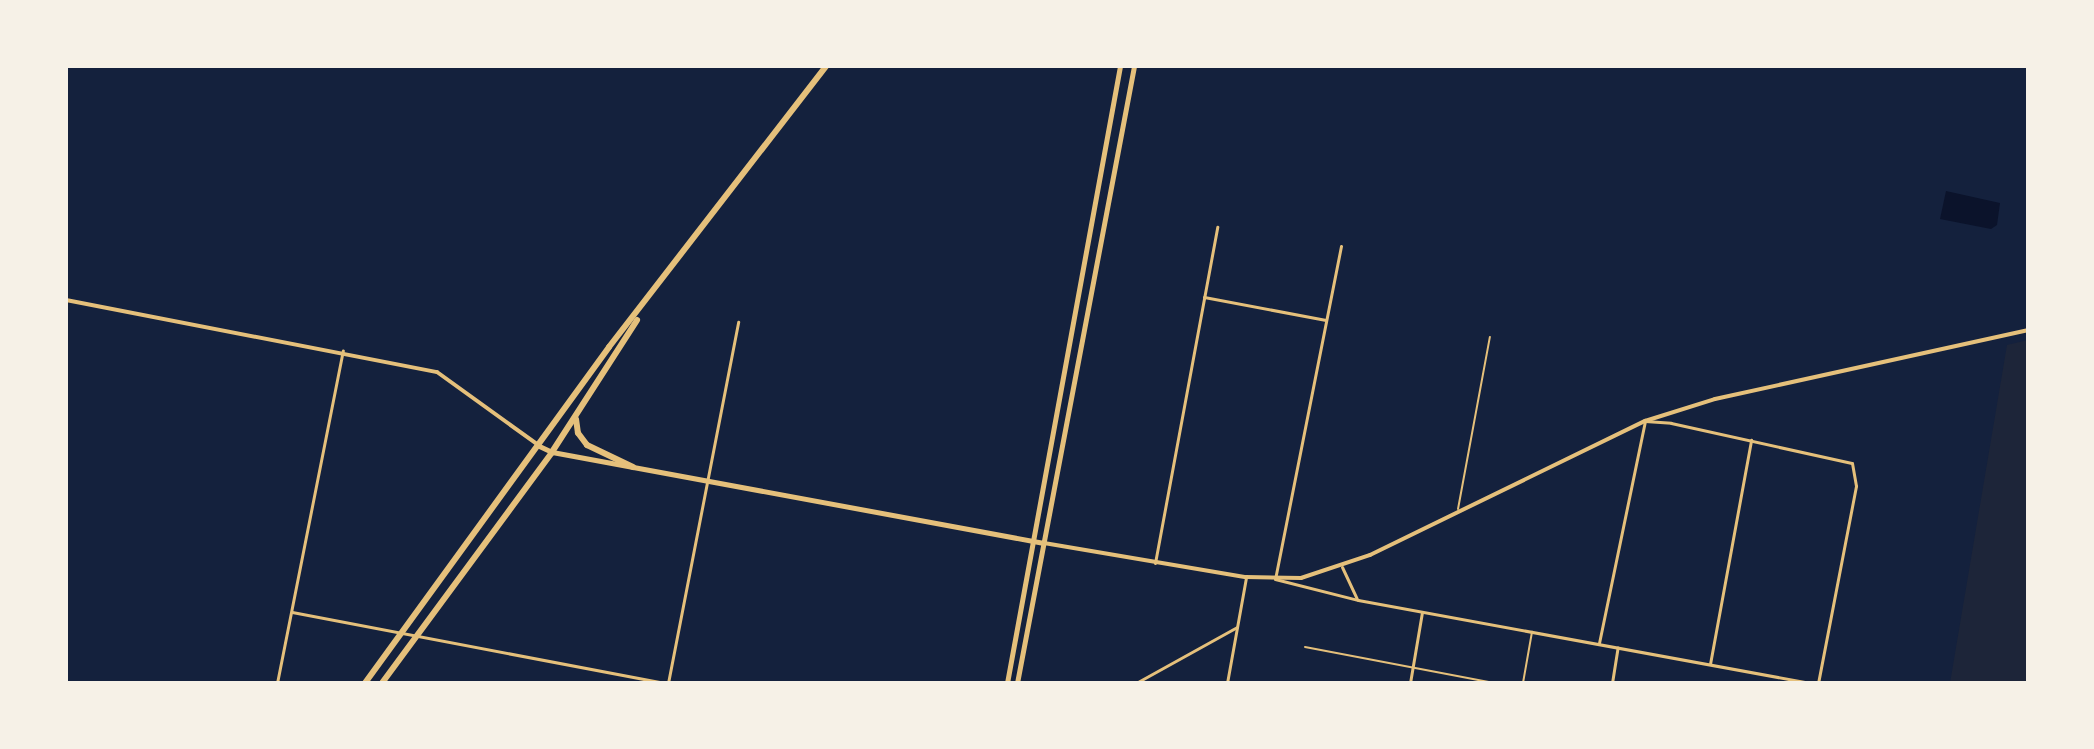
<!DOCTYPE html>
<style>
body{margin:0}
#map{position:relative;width:2094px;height:749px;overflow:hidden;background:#14213d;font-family:Inter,sans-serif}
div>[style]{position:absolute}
.green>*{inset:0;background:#1d2539}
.water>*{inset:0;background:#0b132b}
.service>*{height:2px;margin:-1px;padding:0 1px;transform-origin:1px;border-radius:1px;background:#e5c07b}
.minor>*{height:3px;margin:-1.5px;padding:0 1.5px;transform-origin:1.5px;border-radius:1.5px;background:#e5c07b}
.tertiary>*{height:4px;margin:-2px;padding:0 2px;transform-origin:2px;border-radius:2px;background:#e5c07b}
.secondary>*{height:5px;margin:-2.5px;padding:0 2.5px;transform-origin:2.5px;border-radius:2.5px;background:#e5c07b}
.primary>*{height:5px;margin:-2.5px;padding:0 2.5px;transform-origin:2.5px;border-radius:2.5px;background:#e5c07b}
.trunk>*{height:6px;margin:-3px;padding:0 3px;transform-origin:3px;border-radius:3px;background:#e5c07b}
span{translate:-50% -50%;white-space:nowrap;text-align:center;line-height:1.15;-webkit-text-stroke:6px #f6f1e7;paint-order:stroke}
.frame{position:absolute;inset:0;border:68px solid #f6f1e7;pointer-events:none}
</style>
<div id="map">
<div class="green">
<i style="clip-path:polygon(2028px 340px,2028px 683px,1950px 683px,2007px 345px)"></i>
</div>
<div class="water">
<i style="clip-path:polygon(1946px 191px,2000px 203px,1997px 225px,1991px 229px,1940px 219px)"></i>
</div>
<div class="service">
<i style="left:1458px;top:509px;width:175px;rotate:-79.5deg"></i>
<i style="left:1305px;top:647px;width:191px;rotate:10.8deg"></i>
<i style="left:1523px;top:683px;width:52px;rotate:-80deg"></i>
</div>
<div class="minor">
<i style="left:1341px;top:246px;width:339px;rotate:101.2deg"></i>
<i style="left:1275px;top:579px;width:86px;rotate:14.2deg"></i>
<i style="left:1358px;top:600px;width:461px;rotate:10.4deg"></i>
<i style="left:1204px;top:297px;width:124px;rotate:10.7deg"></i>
<i style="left:1155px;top:563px;width:342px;rotate:-79.5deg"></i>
<i style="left:1342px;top:567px;width:35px;rotate:65deg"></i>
<i style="left:292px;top:612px;width:378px;rotate:10.8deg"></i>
<i style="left:1599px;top:643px;width:227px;rotate:-78.3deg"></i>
<i style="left:1645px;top:421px;width:26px;rotate:4deg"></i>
<i style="left:1671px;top:423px;width:185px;rotate:12.5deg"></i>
<i style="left:1852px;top:463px;width:23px;rotate:80deg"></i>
<i style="left:1856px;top:486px;width:201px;rotate:100.9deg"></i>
<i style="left:1710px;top:664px;width:228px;rotate:-79.6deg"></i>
<i style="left:277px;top:683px;width:339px;rotate:-78.8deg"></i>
<i style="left:668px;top:683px;width:368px;rotate:-79deg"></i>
<i style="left:1136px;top:683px;width:115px;rotate:-29deg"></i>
<i style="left:1227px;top:683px;width:108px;rotate:-79.8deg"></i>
<i style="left:1410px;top:683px;width:72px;rotate:-80.4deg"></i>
<i style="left:1612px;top:683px;width:36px;rotate:-81deg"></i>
</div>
<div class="tertiary">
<i style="left:66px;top:300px;width:378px;rotate:11deg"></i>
<i style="left:437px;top:372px;width:123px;rotate:35.8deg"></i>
<i style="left:1044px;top:543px;width:205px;rotate:9.6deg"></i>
<i style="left:1246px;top:577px;width:55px;rotate:1deg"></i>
<i style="left:1301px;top:578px;width:73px;rotate:-18.4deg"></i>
<i style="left:1370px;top:555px;width:306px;rotate:-26deg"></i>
<i style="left:1645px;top:421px;width:73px;rotate:-17.4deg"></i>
<i style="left:1715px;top:399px;width:321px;rotate:-12.4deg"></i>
</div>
<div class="secondary">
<i style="left:537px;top:445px;width:17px;rotate:25deg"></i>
<i style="left:552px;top:452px;width:500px;rotate:10.48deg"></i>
</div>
<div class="primary">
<i style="left:1007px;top:683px;width:627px;rotate:-79.62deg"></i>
<i style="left:1017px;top:683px;width:628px;rotate:-79.26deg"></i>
</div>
<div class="trunk">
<i style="left:576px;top:419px;width:14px;rotate:82deg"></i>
<i style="left:578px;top:433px;width:15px;rotate:53deg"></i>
<i style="left:587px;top:445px;width:51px;rotate:25.6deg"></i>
<i style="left:365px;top:683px;width:415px;rotate:-54deg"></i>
<i style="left:609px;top:347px;width:355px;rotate:-52.3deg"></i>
<i style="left:382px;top:683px;width:287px;rotate:-53.6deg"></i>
<i style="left:552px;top:452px;width:157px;rotate:-57.2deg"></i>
</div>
<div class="frame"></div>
</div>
